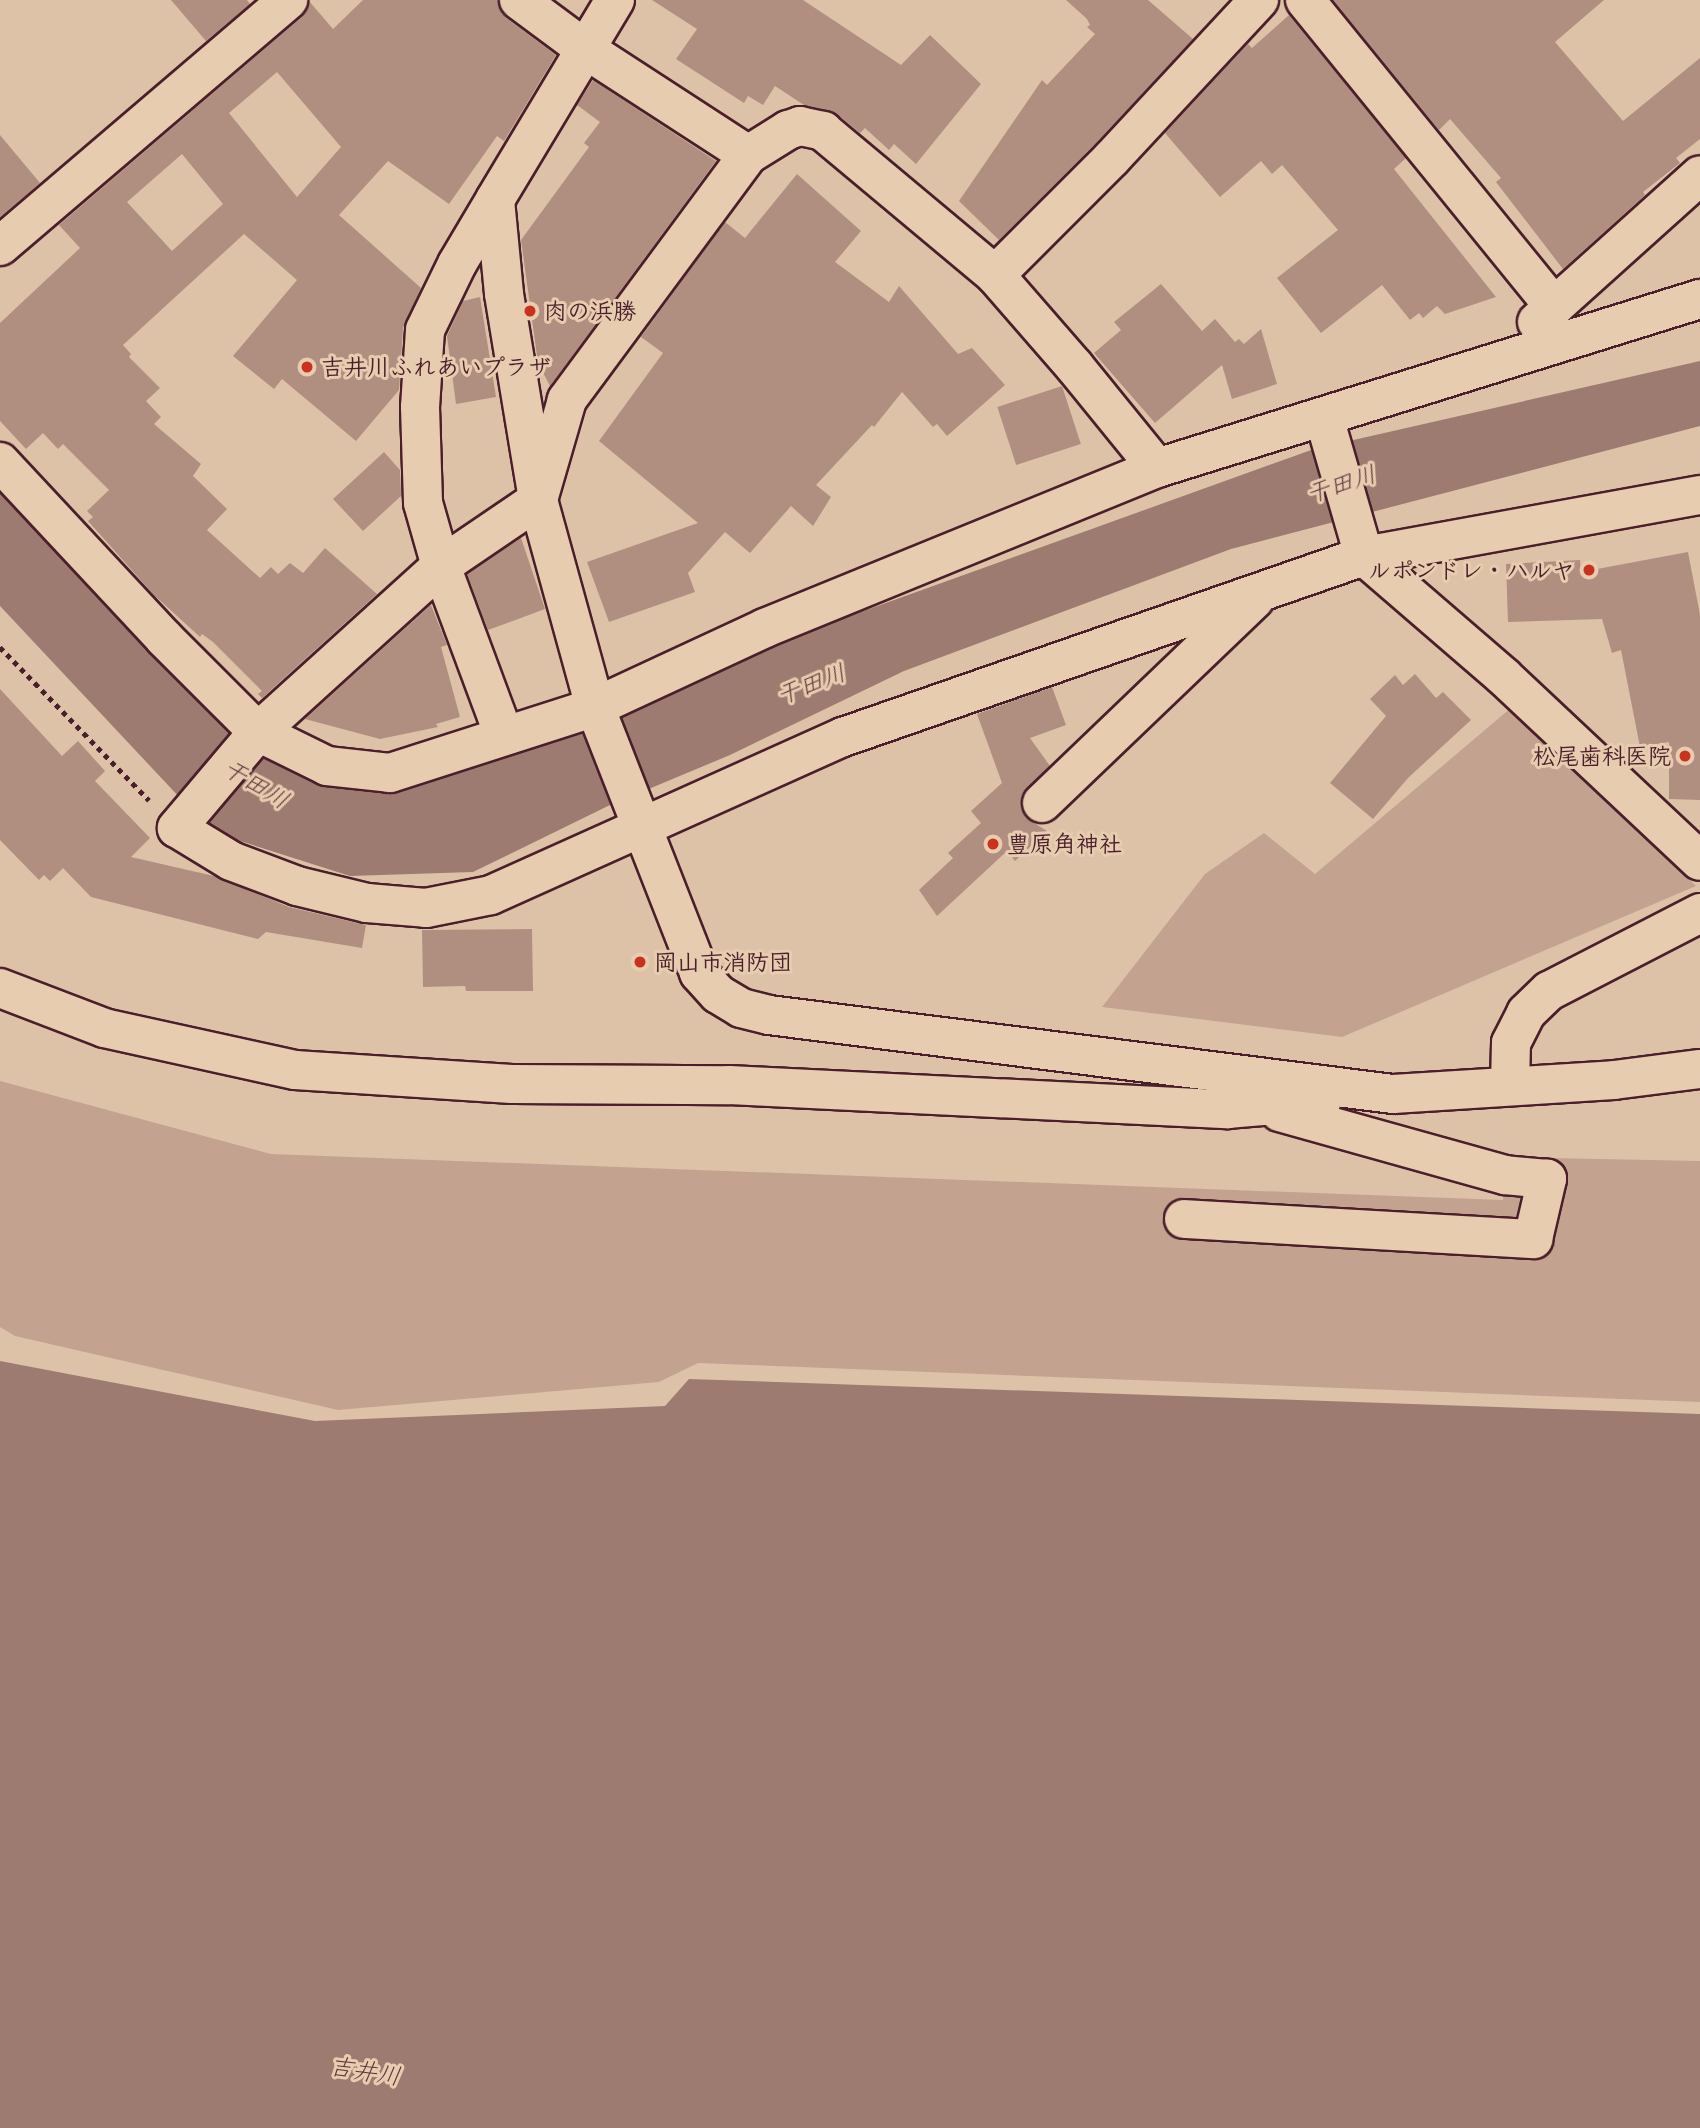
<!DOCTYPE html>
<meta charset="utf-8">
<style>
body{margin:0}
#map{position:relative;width:1700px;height:2128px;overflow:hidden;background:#dec2a7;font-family:"Patrick Hand","Klee One",sans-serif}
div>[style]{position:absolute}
.green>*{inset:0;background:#c3a390}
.water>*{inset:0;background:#9e7b70}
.building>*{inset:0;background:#b08f80;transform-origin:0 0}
.path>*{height:4.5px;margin-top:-2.25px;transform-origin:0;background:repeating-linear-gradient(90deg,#4a1f2b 0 5px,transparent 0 10px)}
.roads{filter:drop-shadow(2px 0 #4a1f2b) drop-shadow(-2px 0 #4a1f2b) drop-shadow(0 2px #4a1f2b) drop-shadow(0 -2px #4a1f2b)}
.minor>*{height:38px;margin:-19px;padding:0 19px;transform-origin:19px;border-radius:19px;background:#e8ccaf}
.dots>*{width:19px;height:19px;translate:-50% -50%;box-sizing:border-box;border:4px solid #e8ccaf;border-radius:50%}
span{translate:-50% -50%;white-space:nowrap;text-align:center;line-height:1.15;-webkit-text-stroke:6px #e8ccaf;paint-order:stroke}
.poi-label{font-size:23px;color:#4a1f2b;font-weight:700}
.left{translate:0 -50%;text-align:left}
.right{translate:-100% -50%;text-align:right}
.water-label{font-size:24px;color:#5f363c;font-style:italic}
</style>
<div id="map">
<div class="green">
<i style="clip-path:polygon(1512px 707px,1696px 886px,1342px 1037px,1102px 1007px,1205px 874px,1264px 833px,1315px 874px)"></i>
<i style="clip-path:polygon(0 1081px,271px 1154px,1503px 1200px,1505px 1157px,1700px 1161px,1700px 1402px,698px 1363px,659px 1382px,338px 1410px,15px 1336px,0 1327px)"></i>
</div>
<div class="water">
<i style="clip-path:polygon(1700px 361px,1700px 426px,1231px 549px,904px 671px,730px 755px,608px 806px,473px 872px,350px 876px,212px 832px,0 606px,0 482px,330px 785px,708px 667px,1314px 449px)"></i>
<i style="clip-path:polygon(0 1361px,315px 1421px,665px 1406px,689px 1379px,1700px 1414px,1700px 2128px,0 2128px)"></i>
</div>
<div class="building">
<i style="clip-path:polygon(171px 0,247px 0,250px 4px,206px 41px)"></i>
<i style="clip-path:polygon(evenodd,363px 0,498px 0,506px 18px,556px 55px,504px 141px,497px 136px,449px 204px,388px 161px,339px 215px,421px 288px,403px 328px,399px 390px,356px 441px,282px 379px,274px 389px,233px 356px,297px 280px,244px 234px,123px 345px,131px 354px,129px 357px,160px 388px,146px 401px,161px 417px,154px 424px,201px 464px,193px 476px,227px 509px,207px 530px,260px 578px,271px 567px,278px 574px,290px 563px,303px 573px,325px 548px,377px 594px,262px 698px,258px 694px,262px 691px,213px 642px,202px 634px,200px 637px,153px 594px,88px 521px,93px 517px,87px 511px,109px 490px,63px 444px,58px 449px,43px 433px,26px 449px,0 421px,0 323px,80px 248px,59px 225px,302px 17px,309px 1px,333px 29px,363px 0,277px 72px,341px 147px,297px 197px,229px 113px,277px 72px,363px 0,182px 154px,223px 204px,172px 251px,127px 202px,182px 154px)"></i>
<i style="clip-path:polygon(652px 0,803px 0,901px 65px,930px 35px,981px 84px,916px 164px,894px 144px,889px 150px,865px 128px,860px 133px,837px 114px,804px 105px,775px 86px,763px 105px,748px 96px,744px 103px,676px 59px,697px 29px)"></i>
<i style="clip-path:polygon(1066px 0,1148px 0,1193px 39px,1096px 143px,999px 240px,959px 201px,1042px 80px,1047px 85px,1095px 34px,1087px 27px,1090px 25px,1087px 19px)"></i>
<i style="clip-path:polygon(1333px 0,1604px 0,1555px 42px,1623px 121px,1700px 58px,1700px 139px,1676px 158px,1680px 163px,1643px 192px,1645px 195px,1563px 269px,1496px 182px,1501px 178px,1450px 119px,1439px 130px)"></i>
<i style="clip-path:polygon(1289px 15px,1406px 158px,1394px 169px,1496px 297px,1445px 314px,1437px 306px,1423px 318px,1419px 313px,1410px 320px,1382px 285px,1321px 333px,1277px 278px,1338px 230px,1282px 165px,1272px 174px,1261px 161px,1220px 197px,1165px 133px,1248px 44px,1252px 48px)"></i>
<i style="clip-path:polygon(593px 80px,716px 161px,550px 386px,538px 363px,521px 240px,589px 147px,584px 143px,600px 122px,577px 105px)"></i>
<i style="clip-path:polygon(0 135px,40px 183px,0 217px)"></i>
<i style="clip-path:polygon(797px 174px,861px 231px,835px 262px,889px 302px,899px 286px,958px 354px,972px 348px,1005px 385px,947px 436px,937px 424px,933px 427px,902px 392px,874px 427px,872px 425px,816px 485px,831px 497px,813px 526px,791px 506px,750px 553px,725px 532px,688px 573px,695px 592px,609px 622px,587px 562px,698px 523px,599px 441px,663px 353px,641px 337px,725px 222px,745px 238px)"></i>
<i style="clip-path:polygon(1161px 284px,1202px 331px,1215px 319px,1235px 342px,1239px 339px,1244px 344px,1261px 329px,1277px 384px,1232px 399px,1222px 365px,1155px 423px,1094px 353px,1121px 330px,1114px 322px)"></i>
<i style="clip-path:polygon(480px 297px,496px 397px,456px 404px,447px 336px,463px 301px)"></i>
<i style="left:1062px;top:386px;width:61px;height:68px;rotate:72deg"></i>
<i style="clip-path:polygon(384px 452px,400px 470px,401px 496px,363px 531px,333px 499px)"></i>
<i style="clip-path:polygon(521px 538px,545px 609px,488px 630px,467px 574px)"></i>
<i style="clip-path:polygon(1688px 552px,1700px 615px,1700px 800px,1669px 799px,1669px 742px,1640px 747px,1621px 650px,1612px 653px,1602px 619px,1508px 622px,1506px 564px,1580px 560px,1581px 572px)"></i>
<i style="clip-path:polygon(431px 605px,447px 645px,441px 647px,460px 717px,436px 724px,438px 727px,380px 739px,305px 719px)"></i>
<i style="clip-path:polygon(1415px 674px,1436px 698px,1443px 692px,1471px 720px,1408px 778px,1373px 819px,1330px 783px,1386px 716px,1370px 699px,1395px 675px,1403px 685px)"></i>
<i style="clip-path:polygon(1052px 687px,1066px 725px,1030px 738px,1050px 766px,1021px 798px,1021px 808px,1026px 818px,1047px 831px,1015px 861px,1007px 851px,937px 916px,919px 890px,953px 858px,948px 853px,981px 823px,971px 811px,1002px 783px,977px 714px)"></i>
<i style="clip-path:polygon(0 689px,62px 756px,78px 741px,105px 771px,95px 781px,150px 838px,131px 857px,214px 876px,289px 907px,366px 925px,362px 948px,266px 932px,258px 939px,91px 897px,63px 868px,50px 881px,44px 875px,39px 880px,0 840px)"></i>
<i style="clip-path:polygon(532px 929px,533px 991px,466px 991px,465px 986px,423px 987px,422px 930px)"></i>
</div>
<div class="path">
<i style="left:0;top:647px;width:214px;rotate:45.8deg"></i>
</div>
<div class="roads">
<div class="minor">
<i style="left:519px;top:0;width:82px;rotate:36.6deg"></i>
<i style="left:585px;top:49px;width:194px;rotate:33deg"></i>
<i style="left:748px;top:155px;width:47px;rotate:-32deg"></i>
<i style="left:788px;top:130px;width:13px;rotate:-18deg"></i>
<i style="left:800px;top:126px;width:24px;rotate:12deg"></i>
<i style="left:823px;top:131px;width:224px;rotate:39.9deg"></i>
<i style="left:995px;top:275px;width:122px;rotate:49deg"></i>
<i style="left:1075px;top:367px;width:130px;rotate:50.9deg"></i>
<i style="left:615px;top:0;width:233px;rotate:121deg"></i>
<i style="left:495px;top:200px;width:94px;rotate:84.5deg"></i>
<i style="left:504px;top:294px;width:209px;rotate:80.6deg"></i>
<i style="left:538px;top:500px;width:215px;rotate:74.6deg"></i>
<i style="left:595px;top:707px;width:286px;rotate:68.6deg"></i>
<i style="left:699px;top:973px;width:28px;rotate:48deg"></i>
<i style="left:718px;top:994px;width:27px;rotate:31deg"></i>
<i style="left:741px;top:1008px;width:29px;rotate:14deg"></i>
<i style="left:769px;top:1015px;width:629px;rotate:7.22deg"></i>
<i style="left:1393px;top:1094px;width:221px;rotate:-3.6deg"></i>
<i style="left:1614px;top:1080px;width:87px;rotate:-7.3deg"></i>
<i style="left:1305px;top:0;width:395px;rotate:50.9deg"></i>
<i style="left:748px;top:155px;width:305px;rotate:126.5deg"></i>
<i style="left:567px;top:400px;width:104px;rotate:106.2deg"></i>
<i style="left:538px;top:500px;width:117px;rotate:145.8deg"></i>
<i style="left:441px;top:566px;width:247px;rotate:137.8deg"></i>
<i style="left:258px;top:732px;width:126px;rotate:130.2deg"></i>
<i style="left:177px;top:828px;width:63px;rotate:31.4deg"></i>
<i style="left:231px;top:861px;width:71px;rotate:20.7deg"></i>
<i style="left:297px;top:886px;width:72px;rotate:13.7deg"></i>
<i style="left:367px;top:903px;width:59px;rotate:4.8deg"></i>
<i style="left:426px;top:908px;width:66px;rotate:-11.3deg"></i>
<i style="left:491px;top:895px;width:386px;rotate:-24.2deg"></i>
<i style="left:843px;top:737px;width:552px;rotate:-19.16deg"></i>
<i style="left:1364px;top:556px;width:145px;rotate:-106.1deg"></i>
<i style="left:495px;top:200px;width:74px;rotate:120.7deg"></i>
<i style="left:457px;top:264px;width:73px;rotate:115.9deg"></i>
<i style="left:425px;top:330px;width:77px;rotate:93.7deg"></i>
<i style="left:420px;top:407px;width:96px;rotate:88.2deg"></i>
<i style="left:423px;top:503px;width:66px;rotate:74.1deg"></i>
<i style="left:441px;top:566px;width:180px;rotate:69.6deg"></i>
<i style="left:0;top:246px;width:379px;rotate:-40.5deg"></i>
<i style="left:995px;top:275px;width:165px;rotate:-45deg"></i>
<i style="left:1112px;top:158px;width:216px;rotate:-47.1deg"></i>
<i style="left:1537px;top:322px;width:219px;rotate:-42deg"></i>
<i style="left:0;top:462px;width:241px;rotate:47deg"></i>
<i style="left:164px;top:638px;width:133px;rotate:45deg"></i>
<i style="left:258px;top:732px;width:77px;rotate:26.2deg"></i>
<i style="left:327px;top:766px;width:63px;rotate:6.3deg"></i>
<i style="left:390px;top:773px;width:215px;rotate:-17.8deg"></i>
<i style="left:595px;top:707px;width:187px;rotate:-24.9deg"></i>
<i style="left:765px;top:628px;width:423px;rotate:-22.2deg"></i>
<i style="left:1157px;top:468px;width:569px;rotate:-17.29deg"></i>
<i style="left:1364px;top:556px;width:184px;rotate:40.8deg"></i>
<i style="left:1503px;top:676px;width:270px;rotate:43.2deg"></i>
<i style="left:1364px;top:556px;width:341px;rotate:-10.3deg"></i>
<i style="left:1042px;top:803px;width:295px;rotate:-43.8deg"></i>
<i style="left:0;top:988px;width:111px;rotate:21deg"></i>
<i style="left:104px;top:1028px;width:196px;rotate:12.4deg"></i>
<i style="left:295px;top:1070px;width:217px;rotate:3.7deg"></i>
<i style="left:512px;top:1084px;width:217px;rotate:0.3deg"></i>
<i style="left:729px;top:1085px;width:499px;rotate:2.8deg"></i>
<i style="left:1227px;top:1109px;width:95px;rotate:-4.8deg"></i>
<i style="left:1510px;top:1086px;width:43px;rotate:-88.7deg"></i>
<i style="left:1511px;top:1043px;width:34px;rotate:-63deg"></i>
<i style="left:1526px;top:1013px;width:32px;rotate:-44deg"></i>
<i style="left:1549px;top:991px;width:170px;rotate:-27.3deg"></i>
<i style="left:1184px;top:1219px;width:350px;rotate:3.3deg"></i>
<i style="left:1533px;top:1239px;width:62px;rotate:-76.9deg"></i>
<i style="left:1547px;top:1179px;width:42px;rotate:-174.6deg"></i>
<i style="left:1505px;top:1175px;width:234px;rotate:-164.4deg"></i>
</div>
</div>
<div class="dots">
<i style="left:530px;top:311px;background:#c8321e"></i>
<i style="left:307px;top:367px;background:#c8321e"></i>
<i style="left:1589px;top:570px;background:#c8321e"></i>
<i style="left:1685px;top:756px;background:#c8321e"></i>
<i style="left:993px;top:844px;background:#c8321e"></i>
<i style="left:640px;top:962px;background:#c8321e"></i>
</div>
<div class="poi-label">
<span class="left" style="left:544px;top:311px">肉の浜勝</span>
<span class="left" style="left:321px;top:367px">吉井川ふれあいプラザ</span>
<span class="right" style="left:1575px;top:570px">ルポンドレ・ハルヤ</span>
<span class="right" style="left:1671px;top:756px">松尾歯科医院</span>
<span class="left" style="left:1007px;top:844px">豊原角神社</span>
<span class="left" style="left:654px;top:962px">岡山市消防団</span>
</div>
<div class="water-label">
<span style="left:1341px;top:484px;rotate:-18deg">干田川</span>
<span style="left:811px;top:684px;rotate:-21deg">干田川</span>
<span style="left:256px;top:784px;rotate:31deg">干田川</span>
<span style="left:365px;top:2071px;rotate:9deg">吉井川</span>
</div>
</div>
